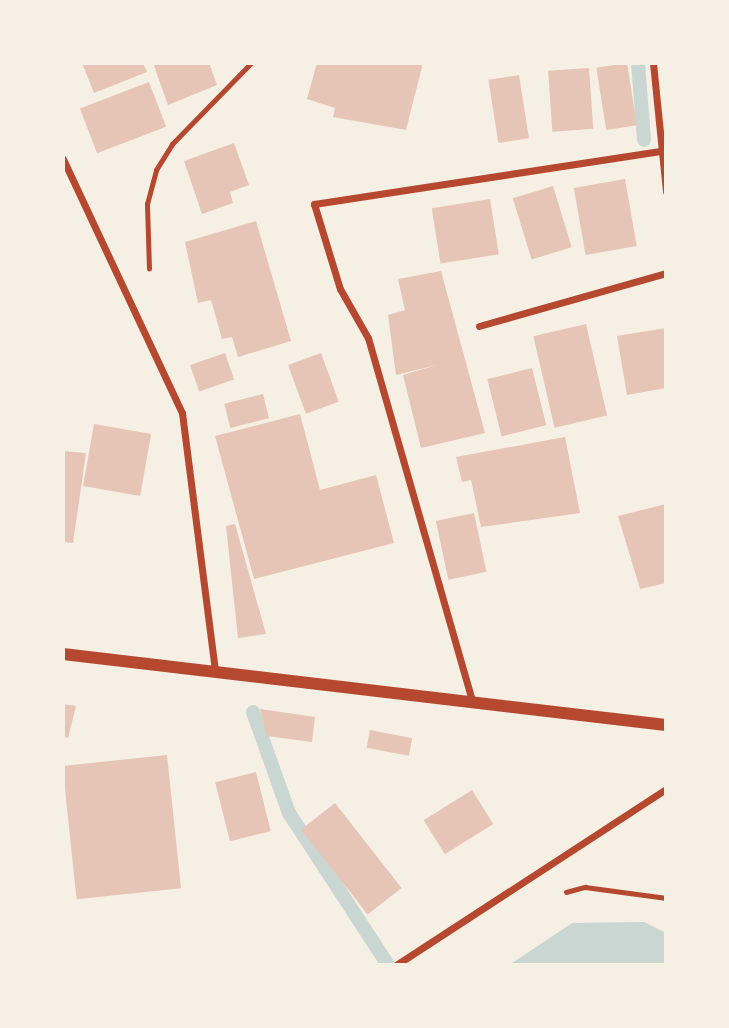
<!DOCTYPE html>
<style>
body{margin:0}
#map{position:relative;width:729px;height:1028px;overflow:hidden;background:#f6efe4;font-family:Lato,sans-serif}
div>[style]{position:absolute}
.water>*{inset:0;background:#c9d6d2}
.stream>*{height:14px;margin:-7px;padding:0 7px;transform-origin:7px;border-radius:7px;background:#c9d6d2}
.building>*{inset:0;background:#e6c5b7;transform-origin:0 0}
.path>*{height:4.5px;margin:-2.25px;padding:0 2.25px;transform-origin:2.25px;border-radius:2.25px;background:#b5482f}
.minor>*{height:7px;margin:-3.5px;padding:0 3.5px;transform-origin:3.5px;border-radius:3.5px;background:#b5482f}
.tertiary>*{height:12px;margin:-6px;padding:0 6px;transform-origin:6px;border-radius:6px;background:#b5482f}
span{translate:-50% -50%;white-space:nowrap;text-align:center;line-height:1.15;-webkit-text-stroke:5px #f6efe4;paint-order:stroke}
.frame{position:absolute;inset:0;border:65px solid #f6efe4;pointer-events:none}
</style>
<div id="map">
<div class="water">
<i style="clip-path:polygon(644px 922px,666px 933px,666px 965px,509px 965px,572px 923px)"></i>
</div>
<div class="stream">
<i style="left:638px;top:63px;width:77px;rotate:85.5deg"></i>
<i style="left:253px;top:712px;width:107px;rotate:70.4deg"></i>
<i style="left:289px;top:813px;width:181px;rotate:56.9deg"></i>
</div>
<div class="building">
<i style="clip-path:polygon(82px 63px,143px 63px,147px 72px,94px 93px)"></i>
<i style="clip-path:polygon(153px 63px,209px 63px,217px 85px,168px 105px)"></i>
<i style="clip-path:polygon(317px 63px,423px 63px,406px 130px,333px 117px,335px 108px,307px 99px)"></i>
<i style="left:627px;top:63px;width:63px;height:31px;rotate:81deg"></i>
<i style="left:589px;top:68px;width:61px;height:41px;rotate:86deg"></i>
<i style="left:519px;top:75px;width:64px;height:31px;rotate:81deg"></i>
<i style="left:149px;top:82px;width:48px;height:74px;rotate:69deg"></i>
<i style="clip-path:polygon(234px 143px,249px 185px,230px 192px,233px 203px,202px 214px,184px 161px)"></i>
<i style="left:625px;top:179px;width:68px;height:52px;rotate:80deg"></i>
<i style="left:553px;top:186px;width:64px;height:42px;rotate:73deg"></i>
<i style="left:490px;top:199px;width:56px;height:59px;rotate:81deg"></i>
<i style="clip-path:polygon(256px 221px,291px 341px,238px 357px,232px 337px,222px 339px,211px 300px,198px 303px,185px 242px)"></i>
<i style="clip-path:polygon(441px 271px,485px 433px,421px 448px,403px 375px,437px 365px,396px 375px,388px 315px,405px 310px,398px 279px)"></i>
<i style="left:586px;top:324px;width:94px;height:54px;rotate:77deg"></i>
<i style="clip-path:polygon(666px 328px,666px 388px,627px 395px,617px 336px)"></i>
<i style="left:225px;top:353px;width:28px;height:37px;rotate:71deg"></i>
<i style="left:321px;top:353px;width:52px;height:35px;rotate:70deg"></i>
<i style="left:532px;top:368px;width:59px;height:46px;rotate:76deg"></i>
<i style="left:263px;top:394px;width:25px;height:40px;rotate:76deg"></i>
<i style="clip-path:polygon(300px 414px,320px 490px,376px 475px,394px 543px,254px 579px,215px 436px)"></i>
<i style="left:94px;top:424px;width:58px;height:63px;rotate:10deg"></i>
<i style="clip-path:polygon(565px 437px,580px 513px,481px 527px,471px 480px,462px 482px,456px 457px)"></i>
<i style="clip-path:polygon(63px 451px,86px 453px,73px 543px,63px 542px)"></i>
<i style="clip-path:polygon(666px 504px,666px 583px,640px 589px,618px 516px)"></i>
<i style="left:474px;top:513px;width:60px;height:39px;rotate:78deg"></i>
<i style="clip-path:polygon(235px 524px,266px 634px,238px 638px,226px 526px)"></i>
<i style="clip-path:polygon(63px 704px,76px 706px,68px 738px,63px 737px)"></i>
<i style="clip-path:polygon(260px 709px,315px 717px,312px 742px,267px 736px)"></i>
<i style="left:370px;top:730px;width:43px;height:18px;rotate:11deg"></i>
<i style="left:167px;top:755px;width:134px;height:105px;rotate:84deg"></i>
<i style="left:256px;top:772px;width:61px;height:42px;rotate:76deg"></i>
<i style="left:472px;top:790px;width:40px;height:57px;rotate:58deg"></i>
<i style="left:335px;top:803px;width:108px;height:43px;rotate:52deg"></i>
</div>
<div class="path">
<i style="left:149px;top:269px;width:65px;rotate:-91.8deg"></i>
<i style="left:147px;top:204px;width:35px;rotate:-75deg"></i>
<i style="left:156px;top:170px;width:31px;rotate:-58deg"></i>
<i style="left:172px;top:144px;width:113px;rotate:-45.7deg"></i>
<i style="left:566px;top:892px;width:20px;rotate:-15deg"></i>
<i style="left:585px;top:887px;width:82px;rotate:7.7deg"></i>
</div>
<div class="minor">
<i style="left:653px;top:63px;width:129px;rotate:84.2deg"></i>
<i style="left:63px;top:159px;width:280px;rotate:64.9deg"></i>
<i style="left:182px;top:413px;width:261px;rotate:82.7deg"></i>
<i style="left:479px;top:326px;width:194px;rotate:-15.8deg"></i>
<i style="left:473px;top:704px;width:381px;rotate:-106deg"></i>
<i style="left:368px;top:338px;width:56px;rotate:-119.7deg"></i>
<i style="left:340px;top:289px;width:89px;rotate:-107deg"></i>
<i style="left:314px;top:204px;width:352px;rotate:-8.7deg"></i>
<i style="left:396px;top:965px;width:322px;rotate:-33.1deg"></i>
</div>
<div class="tertiary">
<i style="left:63px;top:654px;width:607px;rotate:6.72deg"></i>
</div>
<div class="frame"></div>
</div>
